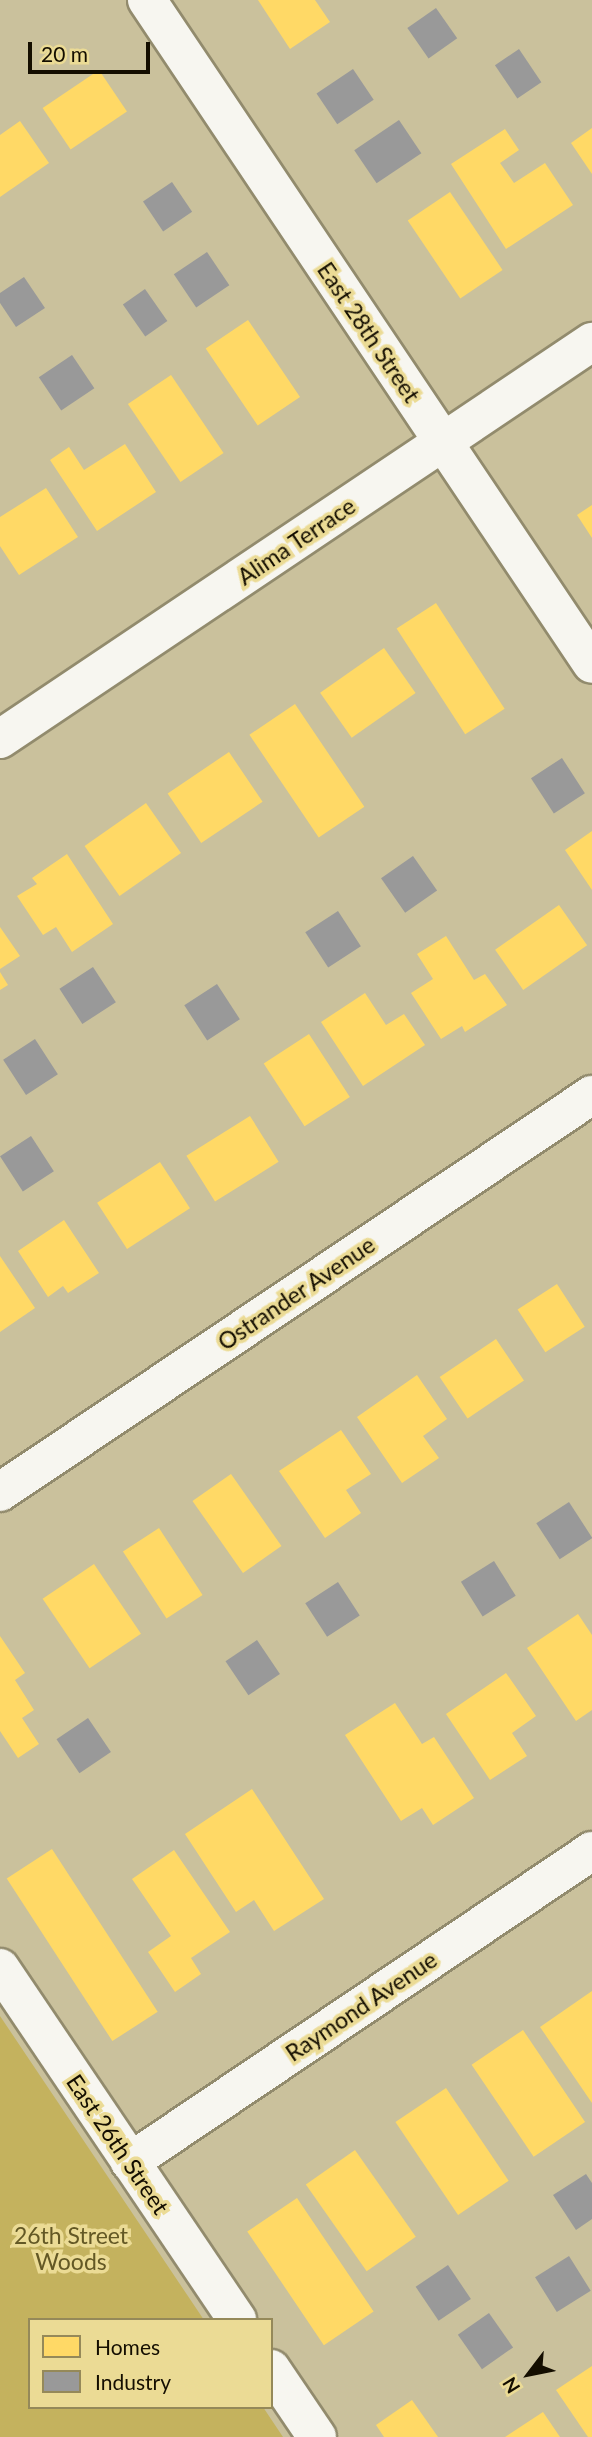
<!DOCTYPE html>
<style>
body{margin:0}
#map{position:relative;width:592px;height:2437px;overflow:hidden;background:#cac19c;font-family:Lato,sans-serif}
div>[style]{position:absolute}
.green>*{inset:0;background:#c4b25e}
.homes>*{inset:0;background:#ffd966;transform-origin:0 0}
.industry>*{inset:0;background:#999;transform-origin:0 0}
.roads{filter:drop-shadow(2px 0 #928b6d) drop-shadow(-2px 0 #928b6d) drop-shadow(0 2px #928b6d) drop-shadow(0 -2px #928b6d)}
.minor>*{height:38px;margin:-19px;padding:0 19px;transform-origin:19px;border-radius:19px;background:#f7f6f0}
span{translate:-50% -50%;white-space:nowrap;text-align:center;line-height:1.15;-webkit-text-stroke:7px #ebdb95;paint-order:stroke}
.street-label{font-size:23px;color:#140e00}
.park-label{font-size:23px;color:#635825}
.legend{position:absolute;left:28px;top:2318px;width:245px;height:91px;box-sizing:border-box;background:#ebdb95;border:2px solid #958959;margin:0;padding:9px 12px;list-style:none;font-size:21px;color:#140e00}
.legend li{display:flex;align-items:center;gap:14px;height:35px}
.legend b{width:35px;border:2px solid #958959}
.north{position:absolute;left:494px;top:2339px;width:70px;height:70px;-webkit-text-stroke:5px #ebdb95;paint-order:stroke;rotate:238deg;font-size:19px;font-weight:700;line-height:28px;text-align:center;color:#140e00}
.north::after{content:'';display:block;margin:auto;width:24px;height:32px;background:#140e00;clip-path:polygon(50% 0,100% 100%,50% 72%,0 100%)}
.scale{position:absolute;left:28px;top:42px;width:122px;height:32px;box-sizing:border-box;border:4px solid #140e00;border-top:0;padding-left:9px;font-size:21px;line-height:24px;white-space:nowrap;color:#140e00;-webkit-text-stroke:5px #ebdb95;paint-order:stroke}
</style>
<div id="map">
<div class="green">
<i style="clip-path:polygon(0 2016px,204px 2320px,30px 2320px,30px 2407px,263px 2407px,283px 2437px,0 2437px)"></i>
</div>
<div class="homes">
<i style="clip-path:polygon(258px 0,315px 0,330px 22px,290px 49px)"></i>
<i style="left:99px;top:70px;width:50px;height:68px;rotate:56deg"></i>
<i style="clip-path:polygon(20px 121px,49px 163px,0 197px,0 135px)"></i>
<i style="clip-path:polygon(592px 128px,592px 174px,571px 143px)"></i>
<i style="clip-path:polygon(505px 129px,519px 150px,500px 163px,514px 183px,545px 163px,573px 205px,506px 249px,451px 164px)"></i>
<i style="left:450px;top:192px;width:94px;height:51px;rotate:56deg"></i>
<i style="left:248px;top:320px;width:93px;height:51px;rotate:56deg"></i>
<i style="left:171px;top:375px;width:94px;height:52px;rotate:56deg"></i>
<i style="clip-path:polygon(125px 444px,156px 492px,97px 531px,50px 460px,69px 447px,84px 470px)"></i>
<i style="clip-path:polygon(46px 488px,78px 537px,19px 575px,0 546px,0 517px)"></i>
<i style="clip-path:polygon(592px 505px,592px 538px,577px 515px)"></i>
<i style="left:436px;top:603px;width:126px;height:47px;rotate:57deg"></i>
<i style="left:384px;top:648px;width:55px;height:78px;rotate:55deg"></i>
<i style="left:295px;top:704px;width:124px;height:55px;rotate:56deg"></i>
<i style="left:229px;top:752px;width:60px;height:74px;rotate:56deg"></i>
<i style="left:146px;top:803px;width:61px;height:75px;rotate:55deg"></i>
<i style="clip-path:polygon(592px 831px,592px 890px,565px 850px)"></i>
<i style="clip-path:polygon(67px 854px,113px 924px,72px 952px,56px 927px,43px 935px,17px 896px,37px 884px,32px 878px)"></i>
<i style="left:559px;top:905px;width:49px;height:78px;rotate:55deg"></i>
<i style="clip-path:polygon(0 927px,20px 956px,0 969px)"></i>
<i style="clip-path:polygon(446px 936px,474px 980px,485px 974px,507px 1005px,465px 1032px,462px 1026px,441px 1039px,411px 993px,433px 979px,417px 954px)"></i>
<i style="clip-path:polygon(0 972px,8px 985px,0 990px)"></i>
<i style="clip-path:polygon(365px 993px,386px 1025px,404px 1014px,425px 1045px,363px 1086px,321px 1022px)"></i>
<i style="left:309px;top:1034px;width:75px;height:54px;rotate:57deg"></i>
<i style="left:250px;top:1116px;width:54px;height:75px;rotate:58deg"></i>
<i style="left:160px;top:1162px;width:55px;height:75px;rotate:57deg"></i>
<i style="clip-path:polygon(64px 1220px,99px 1273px,68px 1293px,63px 1286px,48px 1297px,18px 1251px)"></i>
<i style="clip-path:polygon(0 1256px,35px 1308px,0 1332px)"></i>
<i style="left:557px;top:1284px;width:51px;height:47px;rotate:57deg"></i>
<i style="left:496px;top:1339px;width:50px;height:68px;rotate:56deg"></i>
<i style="clip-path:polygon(417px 1375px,447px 1419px,423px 1436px,439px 1458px,402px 1483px,357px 1417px)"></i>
<i style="clip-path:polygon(341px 1430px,371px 1474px,346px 1490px,361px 1513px,325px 1538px,279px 1471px)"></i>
<i style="left:231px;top:1474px;width:88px;height:47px;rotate:55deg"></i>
<i style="left:159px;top:1528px;width:80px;height:43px;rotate:57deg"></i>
<i style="left:94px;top:1564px;width:84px;height:62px;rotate:56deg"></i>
<i style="clip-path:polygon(578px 1614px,592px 1635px,592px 1710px,576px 1721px,527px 1648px)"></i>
<i style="clip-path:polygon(0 1636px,25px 1673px,15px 1680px,34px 1710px,22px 1718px,39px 1744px,18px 1758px,0 1731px)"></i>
<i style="clip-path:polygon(506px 1673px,536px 1716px,512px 1733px,527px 1756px,490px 1780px,446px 1714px)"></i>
<i style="clip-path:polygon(395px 1703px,422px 1744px,434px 1737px,474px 1798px,433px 1825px,422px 1808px,401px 1821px,345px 1735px)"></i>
<i style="clip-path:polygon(252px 1789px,324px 1899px,274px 1931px,254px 1900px,236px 1912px,185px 1834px)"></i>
<i style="left:52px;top:1849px;width:194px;height:54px;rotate:57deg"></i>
<i style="clip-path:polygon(174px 1850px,230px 1932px,191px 1958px,201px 1974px,175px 1992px,148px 1952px,171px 1936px,132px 1879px)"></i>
<i style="clip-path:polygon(592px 1991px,592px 2103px,540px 2027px)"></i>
<i style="left:523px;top:2030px;width:111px;height:62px;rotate:56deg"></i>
<i style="left:446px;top:2088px;width:112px;height:61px;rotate:56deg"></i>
<i style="left:355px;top:2150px;width:106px;height:60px;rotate:55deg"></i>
<i style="left:297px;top:2198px;width:137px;height:60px;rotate:56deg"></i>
<i style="clip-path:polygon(592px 2366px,592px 2437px,588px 2437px,556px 2390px)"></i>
<i style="clip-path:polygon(412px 2400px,438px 2437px,384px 2437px,376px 2425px)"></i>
<i style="clip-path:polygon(543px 2412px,560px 2437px,505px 2437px)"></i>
</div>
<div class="industry">
<i style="left:436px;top:8px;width:37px;height:35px;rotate:55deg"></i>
<i style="left:519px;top:49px;width:40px;height:29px;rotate:56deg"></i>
<i style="left:353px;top:69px;width:37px;height:44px;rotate:56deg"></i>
<i style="left:399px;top:120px;width:40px;height:54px;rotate:56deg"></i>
<i style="left:172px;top:182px;width:36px;height:35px;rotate:56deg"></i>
<i style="left:207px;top:252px;width:40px;height:40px;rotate:56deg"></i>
<i style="clip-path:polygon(24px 277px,45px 308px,16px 327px,0 303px,0 293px)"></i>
<i style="left:145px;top:289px;width:39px;height:27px;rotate:55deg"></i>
<i style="left:72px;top:355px;width:40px;height:40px;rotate:56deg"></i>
<i style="left:562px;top:758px;width:42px;height:37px;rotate:57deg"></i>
<i style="left:413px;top:856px;width:42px;height:39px;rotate:55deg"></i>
<i style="left:338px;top:911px;width:42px;height:39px;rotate:57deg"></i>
<i style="left:93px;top:967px;width:42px;height:40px;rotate:57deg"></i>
<i style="left:217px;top:984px;width:42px;height:39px;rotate:57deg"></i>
<i style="left:35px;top:1039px;width:42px;height:38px;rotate:57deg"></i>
<i style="left:31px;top:1136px;width:42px;height:37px;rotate:57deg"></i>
<i style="left:569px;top:1502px;width:43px;height:39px;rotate:57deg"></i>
<i style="left:494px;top:1561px;width:41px;height:39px;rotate:58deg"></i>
<i style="left:338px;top:1582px;width:40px;height:39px;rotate:57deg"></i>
<i style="left:257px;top:1640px;width:41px;height:38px;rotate:56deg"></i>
<i style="left:88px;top:1718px;width:41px;height:38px;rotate:56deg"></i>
<i style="clip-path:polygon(586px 2174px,592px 2183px,592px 2219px,576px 2230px,553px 2195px)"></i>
<i style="left:569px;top:2256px;width:41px;height:40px;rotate:58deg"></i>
<i style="left:448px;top:2265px;width:41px;height:39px;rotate:56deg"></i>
<i style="left:489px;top:2313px;width:42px;height:38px;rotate:55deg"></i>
</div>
<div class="roads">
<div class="minor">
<i style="left:147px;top:0;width:799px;rotate:56.17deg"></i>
<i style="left:0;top:739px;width:713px;rotate:-33.85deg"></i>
<i style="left:0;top:1492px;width:713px;rotate:-33.85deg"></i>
<i style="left:0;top:1968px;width:424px;rotate:56deg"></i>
<i style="left:130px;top:2162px;width:557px;rotate:-33.95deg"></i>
<i style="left:271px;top:2369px;width:82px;rotate:55.9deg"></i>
</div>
</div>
<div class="street-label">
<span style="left:369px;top:332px;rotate:56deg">East 28th Street</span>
<span style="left:296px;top:541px;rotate:-34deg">Alima Terrace</span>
<span style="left:296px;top:1293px;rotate:-34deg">Ostrander Avenue</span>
<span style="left:361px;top:2006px;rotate:-34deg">Raymond Avenue</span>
<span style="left:118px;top:2144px;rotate:56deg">East 26th Street</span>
</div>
<div class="park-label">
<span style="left:71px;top:2248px">26th Street<br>Woods</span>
</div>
<ul class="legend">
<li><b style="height:19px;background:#ffd966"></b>Homes</li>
<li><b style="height:19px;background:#999"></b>Industry</li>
</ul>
<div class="north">N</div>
<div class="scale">20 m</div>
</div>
